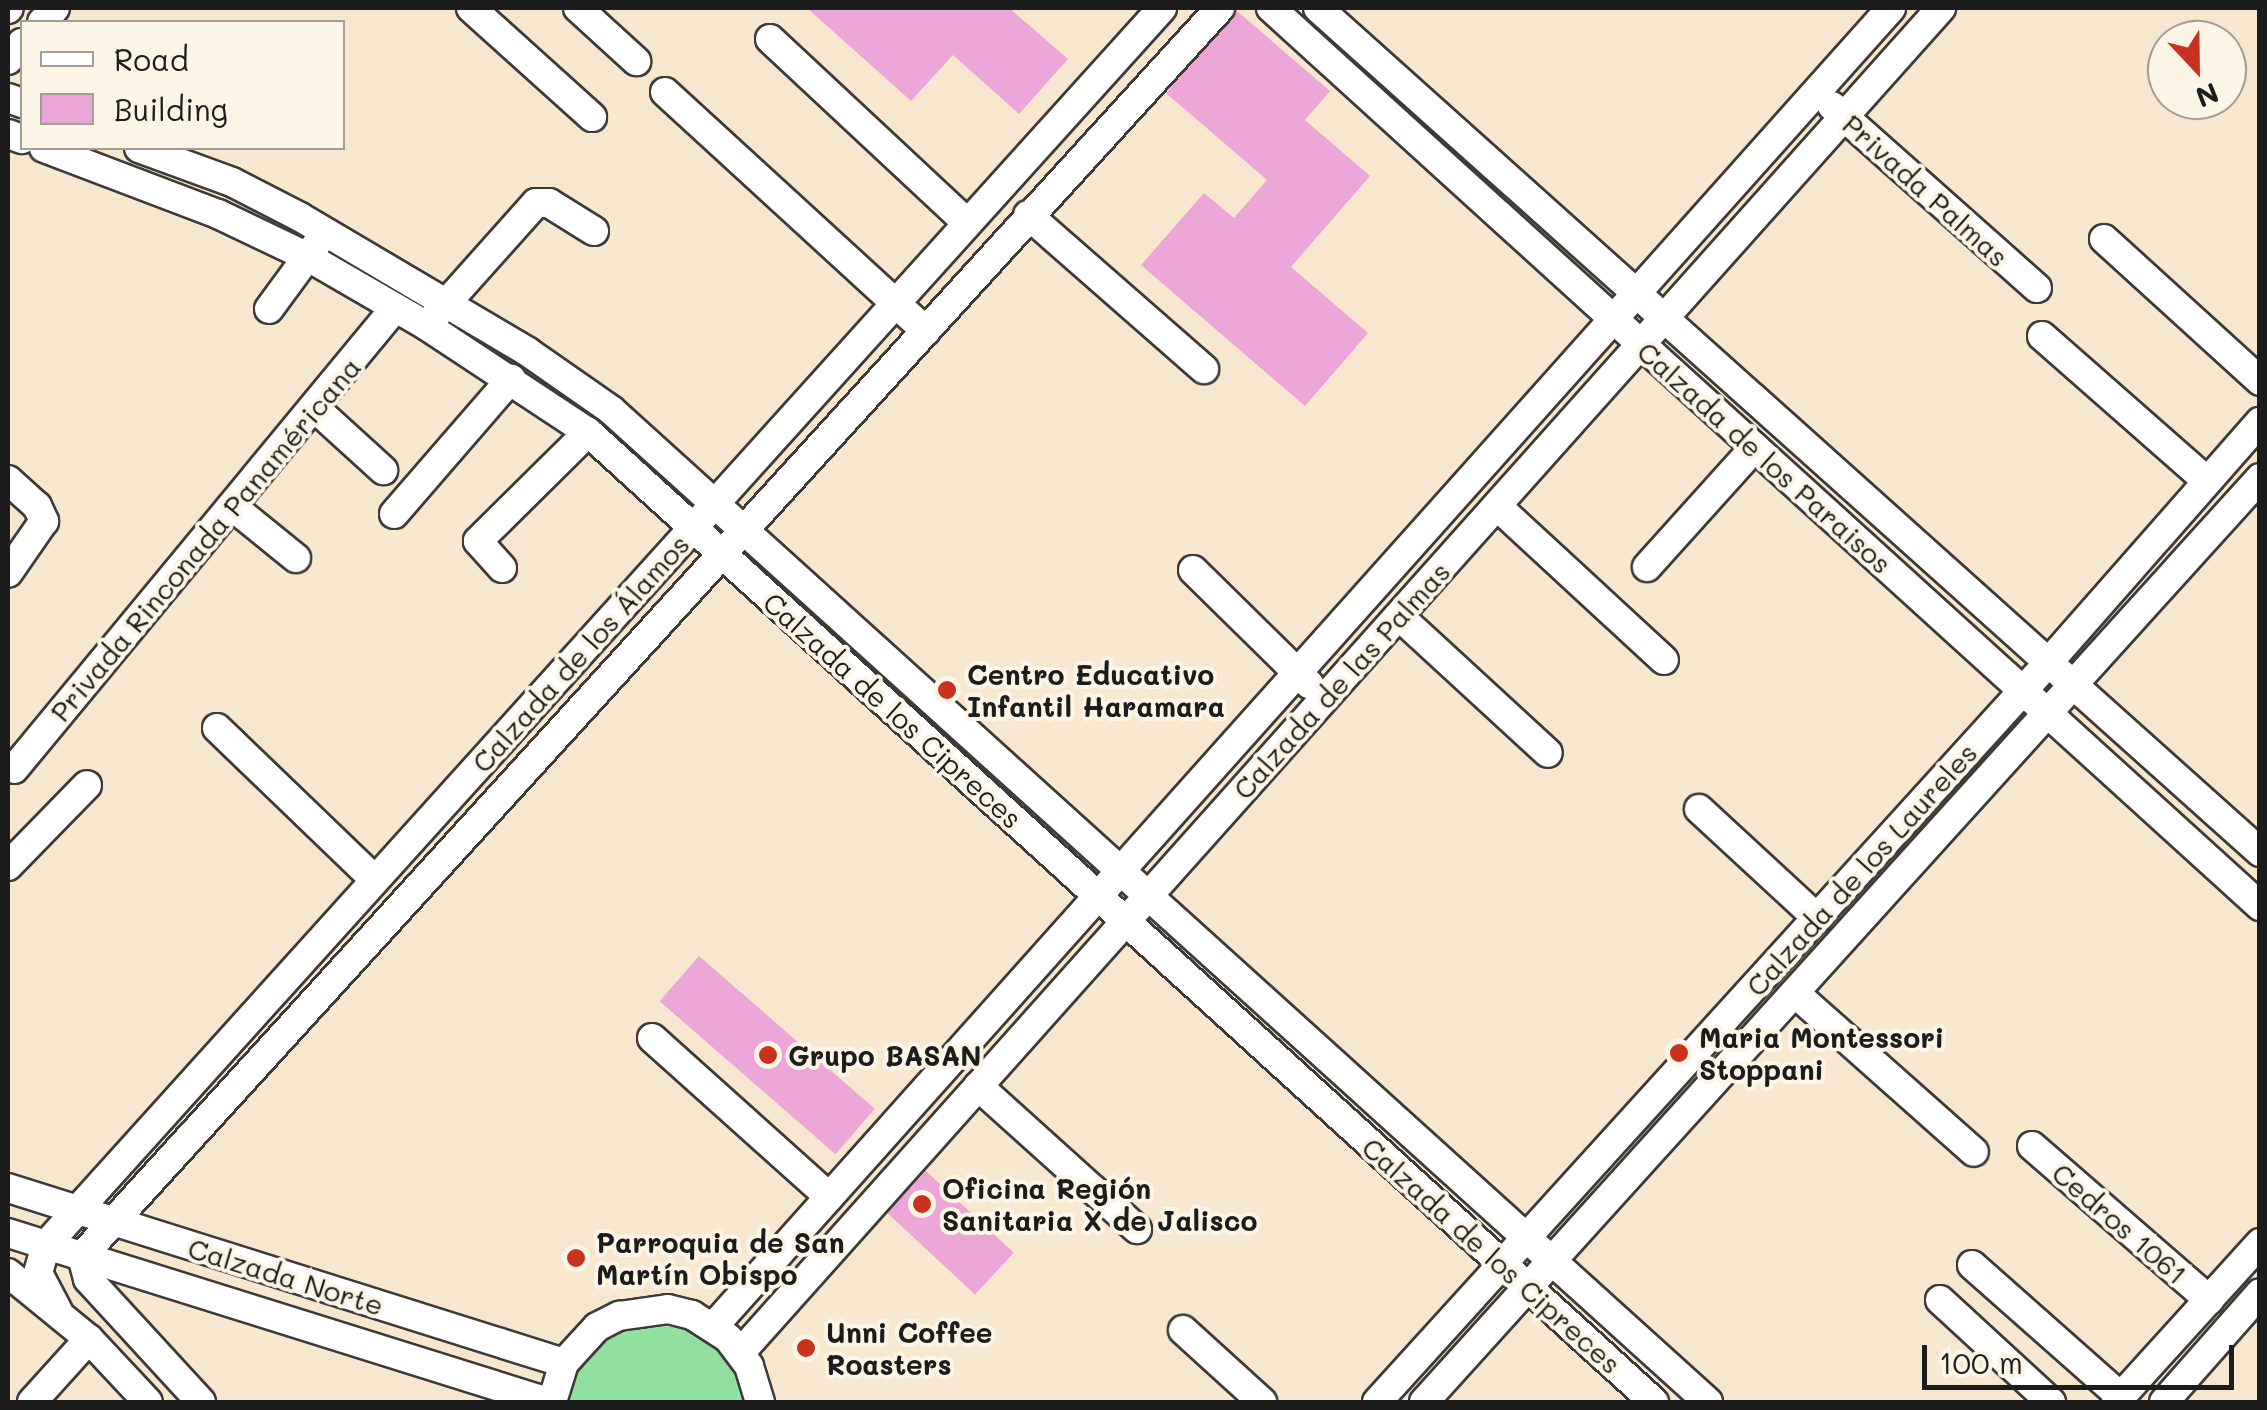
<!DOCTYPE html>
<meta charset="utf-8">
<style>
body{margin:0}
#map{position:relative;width:2267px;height:1410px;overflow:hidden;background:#f6e7ce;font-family:Mali,sans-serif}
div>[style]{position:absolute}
.green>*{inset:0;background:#91e09f}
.building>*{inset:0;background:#eba5d7;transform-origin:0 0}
.roads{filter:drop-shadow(2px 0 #3d3a37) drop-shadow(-2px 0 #3d3a37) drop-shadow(0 2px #3d3a37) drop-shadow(0 -2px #3d3a37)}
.minor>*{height:28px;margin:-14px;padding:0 14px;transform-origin:14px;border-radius:14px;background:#fff}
.dots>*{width:28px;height:28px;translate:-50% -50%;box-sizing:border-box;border:5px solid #fcf5e5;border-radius:50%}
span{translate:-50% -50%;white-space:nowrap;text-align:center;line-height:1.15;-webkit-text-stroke:8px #fcf5e5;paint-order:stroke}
.street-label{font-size:28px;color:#1c1c1c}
.poi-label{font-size:28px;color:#1c1c1c;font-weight:700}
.left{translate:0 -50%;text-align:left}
.frame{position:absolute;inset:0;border:10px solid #1c1c1c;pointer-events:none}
.legend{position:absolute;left:20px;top:20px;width:325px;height:130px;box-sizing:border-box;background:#fcf5e5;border:2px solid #a29e95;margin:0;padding:12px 18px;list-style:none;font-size:30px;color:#1c1c1c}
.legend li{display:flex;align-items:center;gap:20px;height:50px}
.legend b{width:50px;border:2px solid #a29e95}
.north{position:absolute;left:2147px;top:20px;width:100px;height:100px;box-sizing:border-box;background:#fcf5e5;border:2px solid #a29e95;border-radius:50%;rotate:158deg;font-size:28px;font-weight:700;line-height:40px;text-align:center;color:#1c1c1c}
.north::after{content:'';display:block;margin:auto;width:35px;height:45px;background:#c8321e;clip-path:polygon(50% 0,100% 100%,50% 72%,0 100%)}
.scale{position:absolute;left:1922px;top:1345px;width:312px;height:45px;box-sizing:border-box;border:5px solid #1c1c1c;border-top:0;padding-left:12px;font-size:30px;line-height:35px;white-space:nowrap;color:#1c1c1c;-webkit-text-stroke:8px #fcf5e5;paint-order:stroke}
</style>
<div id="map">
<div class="green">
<i style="clip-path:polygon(653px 1324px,684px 1329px,717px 1348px,738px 1380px,743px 1402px,567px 1402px,572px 1379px,590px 1351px,621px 1330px)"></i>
</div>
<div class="building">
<i style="clip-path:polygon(807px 8px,1009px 8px,1068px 59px,1019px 114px,953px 55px,911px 101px)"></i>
<i style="clip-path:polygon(1237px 11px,1330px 91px,1305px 120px,1370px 176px,1291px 267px,1368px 333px,1305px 406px,1141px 265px,1204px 193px,1234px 218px,1267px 180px,1166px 93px)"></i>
<i style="left:699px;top:956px;width:233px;height:60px;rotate:41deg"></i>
<i style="left:926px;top:1171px;width:120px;height:57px;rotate:43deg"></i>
</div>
<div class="roads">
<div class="minor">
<i style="left:471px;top:8px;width:163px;rotate:42deg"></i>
<i style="left:578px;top:8px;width:79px;rotate:42.4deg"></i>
<i style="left:1271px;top:8px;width:1336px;rotate:42.24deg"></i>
<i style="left:1318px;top:8px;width:1265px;rotate:41.86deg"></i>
<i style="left:8px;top:9px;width:1px;rotate:-45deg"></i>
<i style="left:42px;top:22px;width:19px;rotate:-47deg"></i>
<i style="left:770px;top:39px;width:270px;rotate:43deg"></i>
<i style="left:8px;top:60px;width:22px;rotate:-51deg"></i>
<i style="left:665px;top:92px;width:354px;rotate:42.5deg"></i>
<i style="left:8px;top:98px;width:15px;rotate:20deg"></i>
<i style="left:1832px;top:106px;width:274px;rotate:41.6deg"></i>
<i style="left:8px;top:134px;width:15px;rotate:20deg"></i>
<i style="left:44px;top:148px;width:186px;rotate:20.8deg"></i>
<i style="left:218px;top:214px;width:100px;rotate:25.5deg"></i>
<i style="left:308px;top:257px;width:138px;rotate:30.1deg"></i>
<i style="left:427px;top:326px;width:193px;rotate:33.4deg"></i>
<i style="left:588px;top:432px;width:1441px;rotate:42.3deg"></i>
<i style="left:139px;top:148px;width:99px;rotate:20.1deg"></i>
<i style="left:232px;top:182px;width:76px;rotate:27.2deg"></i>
<i style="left:300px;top:217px;width:265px;rotate:30.6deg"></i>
<i style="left:528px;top:352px;width:101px;rotate:34.9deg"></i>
<i style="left:611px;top:410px;width:1479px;rotate:42.12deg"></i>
<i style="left:1028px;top:215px;width:234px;rotate:41.2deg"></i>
<i style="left:2104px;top:239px;width:211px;rotate:42.3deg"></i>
<i style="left:269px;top:309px;width:79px;rotate:-53.7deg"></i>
<i style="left:434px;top:317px;width:153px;rotate:-48.2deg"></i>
<i style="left:536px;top:203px;width:13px"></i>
<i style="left:549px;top:203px;width:53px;rotate:31.9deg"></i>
<i style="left:2042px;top:336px;width:220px;rotate:41.3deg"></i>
<i style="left:316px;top:409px;width:91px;rotate:42.3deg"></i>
<i style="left:8px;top:480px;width:39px;rotate:42deg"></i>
<i style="left:37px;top:506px;width:17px;rotate:65deg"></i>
<i style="left:44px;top:521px;width:63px;rotate:124.7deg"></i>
<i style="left:1497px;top:506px;width:227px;rotate:42.7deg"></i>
<i style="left:233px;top:507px;width:81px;rotate:39deg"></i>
<i style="left:394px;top:514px;width:179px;rotate:-49.1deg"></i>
<i style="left:1647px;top:567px;width:161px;rotate:-48deg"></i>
<i style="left:502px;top:568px;width:36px;rotate:-132deg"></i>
<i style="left:478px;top:541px;width:155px;rotate:-44.7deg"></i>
<i style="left:1193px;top:570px;width:163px;rotate:44.5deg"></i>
<i style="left:1399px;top:616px;width:202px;rotate:42.6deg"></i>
<i style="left:217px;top:728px;width:219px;rotate:43.9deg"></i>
<i style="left:14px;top:769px;width:598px;rotate:-50.43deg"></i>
<i style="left:1699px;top:809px;width:161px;rotate:42.7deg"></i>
<i style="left:8px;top:866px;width:113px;rotate:-45.7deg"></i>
<i style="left:1795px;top:993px;width:239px;rotate:41.6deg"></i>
<i style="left:652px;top:1038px;width:238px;rotate:41.9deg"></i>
<i style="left:978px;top:1086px;width:214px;rotate:42deg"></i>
<i style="left:2032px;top:1146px;width:235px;rotate:41deg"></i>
<i style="left:8px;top:1188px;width:583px;rotate:17.47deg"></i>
<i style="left:8px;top:1233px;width:566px;rotate:17.38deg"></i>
<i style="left:1972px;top:1265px;width:199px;rotate:41.5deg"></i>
<i style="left:8px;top:1273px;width:104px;rotate:39.2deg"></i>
<i style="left:89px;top:1339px;width:86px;rotate:46.9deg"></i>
<i style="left:1940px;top:1300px;width:151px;rotate:42.6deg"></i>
<i style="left:58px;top:1311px;width:43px;rotate:-117.8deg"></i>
<i style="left:38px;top:1273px;width:29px;rotate:-74deg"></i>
<i style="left:46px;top:1245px;width:1666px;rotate:-47.94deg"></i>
<i style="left:714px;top:1326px;width:1767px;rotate:-48.23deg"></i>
<i style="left:1183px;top:1330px;width:107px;rotate:42.3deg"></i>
<i style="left:741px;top:1352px;width:1802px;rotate:-48.24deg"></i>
<i style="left:32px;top:1402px;width:85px;rotate:-47.9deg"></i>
<i style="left:201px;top:1402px;width:167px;rotate:-132.6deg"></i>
<i style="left:88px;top:1279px;width:24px;rotate:-105deg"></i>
<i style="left:82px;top:1256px;width:1689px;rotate:-47.64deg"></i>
<i style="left:552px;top:1402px;width:41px;rotate:-72.9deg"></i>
<i style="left:564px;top:1363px;width:49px;rotate:-47.5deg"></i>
<i style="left:597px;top:1327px;width:25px;rotate:-27deg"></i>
<i style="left:619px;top:1316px;width:49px;rotate:-8.1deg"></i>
<i style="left:668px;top:1309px;width:25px;rotate:14deg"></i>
<i style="left:692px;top:1315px;width:43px;rotate:32.6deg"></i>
<i style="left:728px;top:1338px;width:35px;rotate:53deg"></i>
<i style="left:749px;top:1366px;width:38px;rotate:73deg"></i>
<i style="left:1377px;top:1402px;width:998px;rotate:-47.76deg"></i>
<i style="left:2048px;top:663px;width:321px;rotate:-48.7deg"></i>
<i style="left:1424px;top:1402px;width:1246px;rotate:-47.86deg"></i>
<i style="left:2116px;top:1402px;width:215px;rotate:-47.8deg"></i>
<i style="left:2164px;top:1402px;width:145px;rotate:-48.6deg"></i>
</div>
</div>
<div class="dots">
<i style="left:947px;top:690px;background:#c8321e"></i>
<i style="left:1679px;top:1053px;background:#c8321e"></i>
<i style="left:768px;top:1055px;background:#c8321e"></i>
<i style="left:922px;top:1204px;background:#c8321e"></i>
<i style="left:576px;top:1258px;background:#c8321e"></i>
<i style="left:806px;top:1348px;background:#c8321e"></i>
</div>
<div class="street-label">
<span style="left:1926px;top:190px;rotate:42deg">Privada Palmas</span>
<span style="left:1765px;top:457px;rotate:42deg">Calzada de los Paraisos</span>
<span style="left:205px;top:539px;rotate:-50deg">Privada Rinconada Panaméricana</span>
<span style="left:580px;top:653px;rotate:-48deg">Calzada de los Álamos</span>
<span style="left:1341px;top:680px;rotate:-48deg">Calzada de las Palmas</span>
<span style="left:893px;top:710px;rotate:42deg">Calzada de los Cipreces</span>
<span style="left:1861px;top:869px;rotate:-48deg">Calzada de los Laureles</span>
<span style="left:2120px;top:1223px;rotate:41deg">Cedros 1061</span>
<span style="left:1492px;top:1255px;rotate:42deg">Calzada de los Cipreces</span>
<span style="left:286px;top:1276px;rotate:17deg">Calzada Norte</span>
</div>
<div class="poi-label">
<span class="left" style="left:967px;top:690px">Centro Educativo<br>Infantil Haramara</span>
<span class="left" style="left:1699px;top:1053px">Maria Montessori<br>Stoppani</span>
<span class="left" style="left:788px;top:1055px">Grupo BASAN</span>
<span class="left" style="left:942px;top:1204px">Oficina Región<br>Sanitaria X de Jalisco</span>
<span class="left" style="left:596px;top:1258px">Parroquia de San<br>Martín Obispo</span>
<span class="left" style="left:826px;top:1348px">Unni Coffee<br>Roasters</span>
</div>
<div class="frame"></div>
<ul class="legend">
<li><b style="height:12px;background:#fff"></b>Road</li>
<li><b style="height:28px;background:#eba5d7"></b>Building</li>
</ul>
<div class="north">N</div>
<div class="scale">100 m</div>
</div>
